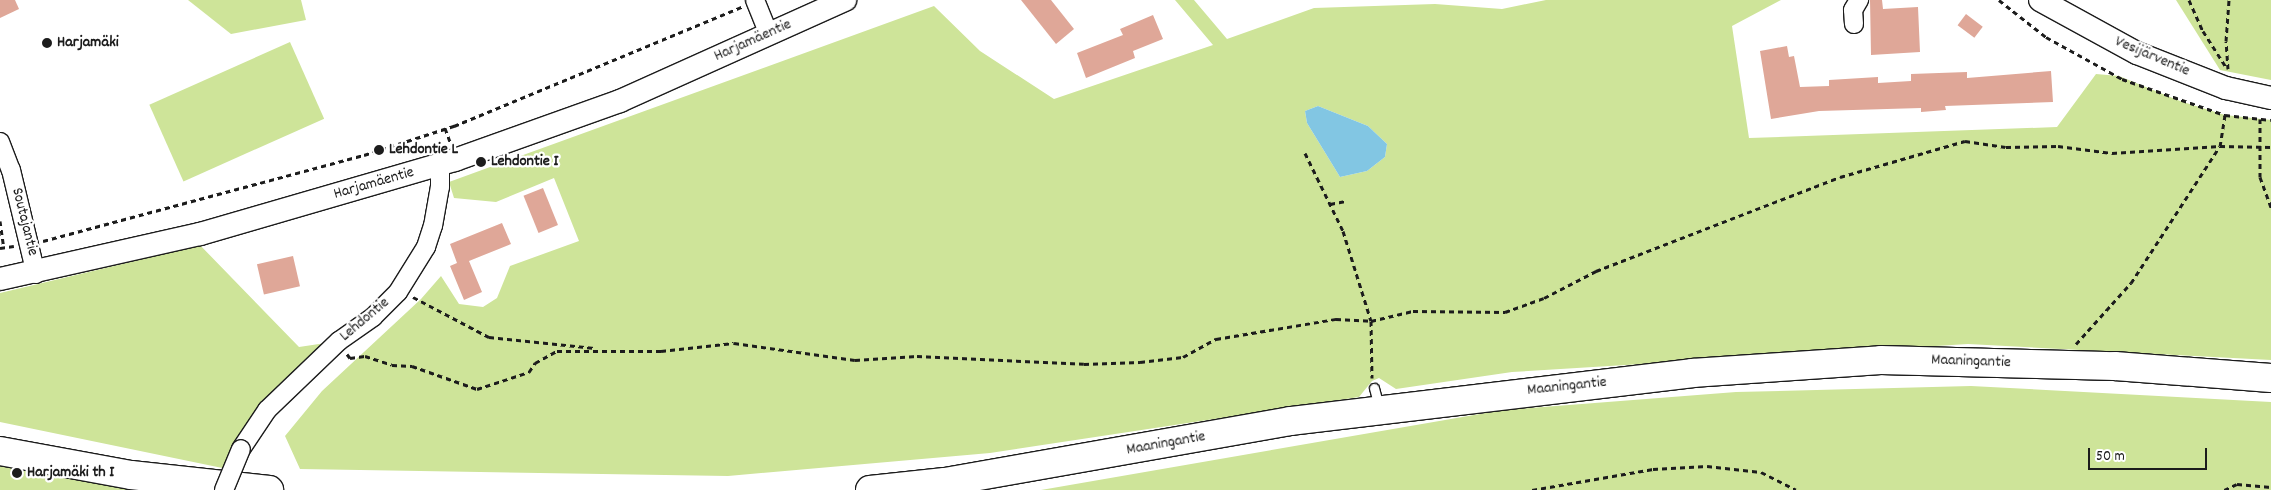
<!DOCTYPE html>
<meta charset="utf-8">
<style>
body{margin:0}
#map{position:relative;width:2271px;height:490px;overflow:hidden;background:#fff;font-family:Dekko,sans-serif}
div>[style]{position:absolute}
.green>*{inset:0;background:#cee499;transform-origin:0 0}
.water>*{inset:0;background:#82c6e3}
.building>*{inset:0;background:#dfa798;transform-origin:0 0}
.path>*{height:3px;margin-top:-1.5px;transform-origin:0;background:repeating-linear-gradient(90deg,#1c1c1c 0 5px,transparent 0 9px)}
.roads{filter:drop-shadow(1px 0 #1c1c1c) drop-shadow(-1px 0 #1c1c1c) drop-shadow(0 1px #1c1c1c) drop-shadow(0 -1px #1c1c1c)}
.service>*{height:9px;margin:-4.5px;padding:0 4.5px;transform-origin:4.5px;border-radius:4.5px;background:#fff}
.minor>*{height:18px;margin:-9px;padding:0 9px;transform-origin:9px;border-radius:9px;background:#fff}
.tertiary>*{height:22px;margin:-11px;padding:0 11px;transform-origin:11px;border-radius:11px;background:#fff}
.primary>*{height:28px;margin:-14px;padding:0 14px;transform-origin:14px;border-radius:14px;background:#fff}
.bridges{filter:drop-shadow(1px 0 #1c1c1c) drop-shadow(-1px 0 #1c1c1c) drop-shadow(0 1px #1c1c1c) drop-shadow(0 -1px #1c1c1c)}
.minor-bridge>*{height:18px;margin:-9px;padding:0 9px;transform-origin:9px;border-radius:9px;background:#fff}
.dots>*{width:14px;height:14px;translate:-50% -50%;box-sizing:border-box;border:2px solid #fff;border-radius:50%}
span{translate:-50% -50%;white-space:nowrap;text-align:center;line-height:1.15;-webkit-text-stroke:4.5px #fff;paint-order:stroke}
.street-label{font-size:16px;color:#1c1c1c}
.poi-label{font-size:16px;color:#1c1c1c;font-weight:700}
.left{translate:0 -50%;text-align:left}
.scale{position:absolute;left:2088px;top:448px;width:119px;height:22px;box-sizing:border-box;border:2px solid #1c1c1c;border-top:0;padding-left:6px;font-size:15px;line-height:18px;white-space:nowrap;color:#1c1c1c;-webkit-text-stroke:4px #fff;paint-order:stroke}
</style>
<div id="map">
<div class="green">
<i style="clip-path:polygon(188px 0,301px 0,306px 20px,231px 34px)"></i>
<i style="clip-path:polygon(evenodd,1175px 0,1194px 0,1227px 39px,1314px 8px,1435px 4px,1502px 9px,1546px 0,1781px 0,1732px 26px,1749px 138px,2057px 127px,2096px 74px,2119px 76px,2180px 101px,2225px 115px,2271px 120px,2271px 360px,1968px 344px,1512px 372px,1396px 389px,1379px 378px,1372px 381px,1359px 397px,990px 453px,728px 476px,300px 469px,285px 436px,322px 391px,421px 299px,441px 276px,459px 304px,483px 307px,497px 298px,510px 266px,579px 241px,554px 178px,496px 202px,454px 198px,449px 182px,934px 6px,980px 51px,1054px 99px,1213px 45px,1175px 0,1318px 106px,1368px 126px,1387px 144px,1385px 157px,1367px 171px,1340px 177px,1307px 123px,1305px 111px,1318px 106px)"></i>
<i style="clip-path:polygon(2176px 0,2271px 0,2271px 80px,2220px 70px)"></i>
<i style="left:290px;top:42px;width:84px;height:154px;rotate:66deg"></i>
<i style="clip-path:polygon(197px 242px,299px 347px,339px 341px,267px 410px,232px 470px,0 422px,0 293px,156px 256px)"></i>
<i style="clip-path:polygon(1971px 386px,2271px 402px,2271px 490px,1041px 490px,1503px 410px,1736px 392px)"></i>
<i style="clip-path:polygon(0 451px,269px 490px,0 490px)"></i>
</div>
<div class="water">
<i style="clip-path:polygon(1318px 106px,1368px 126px,1387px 144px,1385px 157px,1367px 171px,1340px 177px,1307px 123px,1305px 111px)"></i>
</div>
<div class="building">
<i style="clip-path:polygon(0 0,15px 0,19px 9px,0 18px)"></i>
<i style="clip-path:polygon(1021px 0,1051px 0,1074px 29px,1056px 44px)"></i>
<i style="clip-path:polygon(1870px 0,1882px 0,1883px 9px,1918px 7px,1920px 52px,1871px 55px)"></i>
<i style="left:1966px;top:14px;width:21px;height:14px;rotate:37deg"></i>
<i style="clip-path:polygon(1153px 15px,1163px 39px,1133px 51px,1135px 58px,1086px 78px,1077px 53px,1123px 35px,1120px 29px)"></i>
<i style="clip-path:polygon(1787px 46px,1789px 57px,1794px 56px,1800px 87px,1829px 86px,1829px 80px,1878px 77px,1878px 83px,1911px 81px,1911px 74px,1967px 72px,1967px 78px,2051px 71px,2053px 102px,1945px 106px,1946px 110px,1921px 112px,1921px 108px,1819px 111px,1771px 119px,1760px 51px)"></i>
<i style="left:543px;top:188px;width:40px;height:21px;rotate:68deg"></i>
<i style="clip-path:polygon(502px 223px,511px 244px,469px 261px,482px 292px,464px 300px,450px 266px,457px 263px,450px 244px)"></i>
<i style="left:293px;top:256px;width:31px;height:37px;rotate:77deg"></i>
</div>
<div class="path">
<i style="left:1999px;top:0;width:60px;rotate:38.2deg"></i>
<i style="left:2046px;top:37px;width:87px;rotate:28.9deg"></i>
<i style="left:2122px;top:79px;width:109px;rotate:19.3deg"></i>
<i style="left:2225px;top:115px;width:46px;rotate:6.2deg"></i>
<i style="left:2189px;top:0;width:34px;rotate:66deg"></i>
<i style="left:2203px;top:31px;width:43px;rotate:57.4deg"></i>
<i style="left:2228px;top:69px;width:28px;rotate:-94deg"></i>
<i style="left:2226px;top:41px;width:41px;rotate:-85.8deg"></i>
<i style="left:2225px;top:115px;width:31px;rotate:99deg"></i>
<i style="left:2220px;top:146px;width:51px;rotate:1.1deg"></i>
<i style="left:2260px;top:119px;width:58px;rotate:90deg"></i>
<i style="left:2260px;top:177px;width:33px;rotate:70deg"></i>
<i style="left:445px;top:128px;width:15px;rotate:70deg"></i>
<i style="left:1305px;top:153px;width:87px;rotate:64deg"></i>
<i style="left:1343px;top:231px;width:94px;rotate:72.7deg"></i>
<i style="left:1371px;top:321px;width:57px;rotate:89deg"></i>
<i style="left:1330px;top:204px;width:16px;rotate:-11deg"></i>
<i style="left:0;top:221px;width:27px;rotate:82deg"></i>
<i style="left:43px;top:241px;width:332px;rotate:-15deg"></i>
<i style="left:364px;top:155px;width:95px;rotate:-17.9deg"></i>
<i style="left:454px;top:126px;width:312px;rotate:-22.5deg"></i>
<i style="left:0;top:248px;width:14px;rotate:-8deg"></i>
<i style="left:413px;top:297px;width:86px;rotate:27.8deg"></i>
<i style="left:489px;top:337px;width:106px;rotate:6deg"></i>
<i style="left:2076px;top:344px;width:82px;rotate:-48deg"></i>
<i style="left:2131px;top:283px;width:163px;rotate:-57deg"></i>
<i style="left:347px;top:354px;width:5px;rotate:53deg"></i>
<i style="left:350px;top:358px;width:15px;rotate:-8deg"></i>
<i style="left:365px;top:356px;width:28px;rotate:18deg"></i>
<i style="left:392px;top:365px;width:20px;rotate:3deg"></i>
<i style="left:412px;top:366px;width:69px;rotate:19.5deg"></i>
<i style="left:477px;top:389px;width:55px;rotate:-18.1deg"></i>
<i style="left:529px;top:372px;width:11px;rotate:-56deg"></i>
<i style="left:535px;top:363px;width:25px;rotate:-29deg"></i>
<i style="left:557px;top:351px;width:104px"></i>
<i style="left:661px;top:351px;width:73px;rotate:-6.3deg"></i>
<i style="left:734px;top:343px;width:122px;rotate:8deg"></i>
<i style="left:855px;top:360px;width:62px;rotate:-3.7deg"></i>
<i style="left:917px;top:356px;width:167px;rotate:2.7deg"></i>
<i style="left:1084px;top:364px;width:56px;rotate:-2deg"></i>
<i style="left:1140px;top:362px;width:43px;rotate:-6.6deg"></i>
<i style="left:1183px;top:357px;width:38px;rotate:-29deg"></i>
<i style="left:1216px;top:339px;width:122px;rotate:-9.5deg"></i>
<i style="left:1336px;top:319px;width:35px;rotate:3deg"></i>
<i style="left:1371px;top:321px;width:43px;rotate:-13.4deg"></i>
<i style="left:1413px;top:311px;width:92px;rotate:0.6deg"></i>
<i style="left:1505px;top:312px;width:41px;rotate:-19.7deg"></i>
<i style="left:1544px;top:298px;width:59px;rotate:-27.4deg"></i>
<i style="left:1596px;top:271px;width:261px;rotate:-21.1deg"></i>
<i style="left:1840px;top:177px;width:130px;rotate:-16.1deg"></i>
<i style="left:1965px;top:141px;width:41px;rotate:8.3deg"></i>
<i style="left:2006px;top:147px;width:52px;rotate:-1.1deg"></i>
<i style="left:2058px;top:146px;width:54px;rotate:7.4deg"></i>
<i style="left:2112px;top:153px;width:108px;rotate:-3.7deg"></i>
<i style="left:1532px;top:490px;width:123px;rotate:-9.8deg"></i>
<i style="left:1653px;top:469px;width:54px;rotate:-3.2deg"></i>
<i style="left:1707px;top:466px;width:54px;rotate:6.3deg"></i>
<i style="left:1761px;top:472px;width:39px;rotate:27deg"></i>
<i style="left:2224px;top:490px;width:14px;rotate:-25deg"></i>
<i style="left:2237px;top:484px;width:34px;rotate:5deg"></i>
</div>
<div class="roads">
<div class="service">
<i style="left:1374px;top:388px;width:20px;rotate:75deg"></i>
</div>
<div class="minor">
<i style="left:755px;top:0;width:37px;rotate:68deg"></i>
<i style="left:1854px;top:24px;width:14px;rotate:-94deg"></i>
<i style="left:1853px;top:10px;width:12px;rotate:-59deg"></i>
<i style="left:0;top:142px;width:30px;rotate:69deg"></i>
<i style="left:11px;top:170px;width:107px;rotate:76.5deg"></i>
<i style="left:241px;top:449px;width:47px;rotate:-56.3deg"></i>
<i style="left:267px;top:410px;width:100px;rotate:-43.8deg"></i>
<i style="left:339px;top:341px;width:42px;rotate:-35.2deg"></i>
<i style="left:373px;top:317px;width:35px;rotate:-45deg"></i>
<i style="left:398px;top:292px;width:53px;rotate:-58.1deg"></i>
<i style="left:426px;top:247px;width:22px;rotate:-72deg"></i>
<i style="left:433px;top:226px;width:40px;rotate:-80deg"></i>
<i style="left:440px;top:187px;width:22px;rotate:-90deg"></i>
</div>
<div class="tertiary">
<i style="left:2040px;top:0;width:111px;rotate:28.7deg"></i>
<i style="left:2137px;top:53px;width:96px;rotate:21.5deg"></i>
<i style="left:2226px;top:88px;width:46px;rotate:12.5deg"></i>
<i style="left:0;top:279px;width:205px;rotate:-12.7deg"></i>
<i style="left:200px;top:234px;width:266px;rotate:-16.2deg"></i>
<i style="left:455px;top:160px;width:175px;rotate:-19.7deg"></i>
<i style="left:620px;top:101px;width:247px;rotate:-24.2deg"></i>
</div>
<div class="primary">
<i style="left:0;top:451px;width:133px;rotate:10.4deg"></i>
<i style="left:131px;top:475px;width:139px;rotate:6.2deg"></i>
<i style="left:870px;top:490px;width:75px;rotate:-6.1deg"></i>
<i style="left:945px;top:482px;width:351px;rotate:-10deg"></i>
<i style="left:1291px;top:421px;width:404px;rotate:-6.8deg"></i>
<i style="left:1692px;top:373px;width:189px;rotate:-3.9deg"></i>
<i style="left:1881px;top:360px;width:234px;rotate:1.5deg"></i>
<i style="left:2115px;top:366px;width:156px;rotate:4.4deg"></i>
</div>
</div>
<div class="bridges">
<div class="minor-bridge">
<i style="left:224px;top:490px;width:44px;rotate:-67.5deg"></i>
</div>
</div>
<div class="dots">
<i style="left:47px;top:43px;background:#1c1c1c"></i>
<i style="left:379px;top:150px;background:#1c1c1c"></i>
<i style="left:481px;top:162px;background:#1c1c1c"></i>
<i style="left:17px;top:473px;background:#1c1c1c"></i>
</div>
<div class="street-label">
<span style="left:753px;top:41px;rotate:-24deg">Harjamäentie</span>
<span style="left:2152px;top:57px;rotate:23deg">Vesijärventie</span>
<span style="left:374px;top:184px;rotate:-16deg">Harjamäentie</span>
<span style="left:24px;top:222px;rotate:76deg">Soutajantie</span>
<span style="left:365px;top:320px;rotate:-40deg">Lehdontie</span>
<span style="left:1971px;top:362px;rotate:2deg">Maaningantie</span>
<span style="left:1567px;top:387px;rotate:-6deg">Maaningantie</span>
<span style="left:1166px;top:444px;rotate:-10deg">Maaningantie</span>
</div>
<div class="poi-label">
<span class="left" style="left:57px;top:43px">Harjamäki</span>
<span class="left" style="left:389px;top:150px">Lehdontie L</span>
<span class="left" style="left:491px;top:162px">Lehdontie I</span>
<span class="left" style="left:27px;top:473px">Harjamäki th I</span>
</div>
<div class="scale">50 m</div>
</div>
